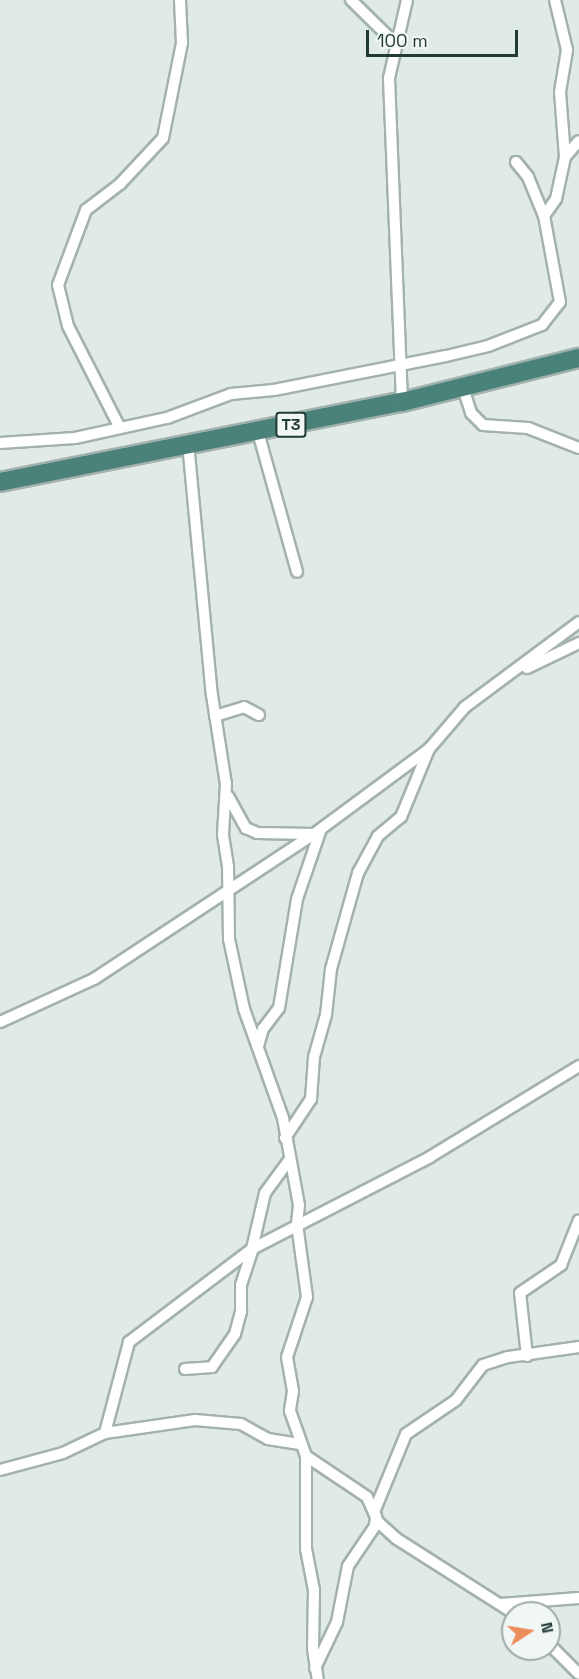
<!DOCTYPE html>
<style>
body{margin:0}
#map{position:relative;width:579px;height:1679px;overflow:hidden;background:#e0eae7;font-family:"Space Grotesk",sans-serif}
div>[style]{position:absolute}
.roads{filter:drop-shadow(2px 0 #a3b2ae) drop-shadow(-2px 0 #a3b2ae) drop-shadow(0 2px #a3b2ae) drop-shadow(0 -2px #a3b2ae)}
.minor>*{height:10px;margin:-5px;padding:0 5px;transform-origin:5px;border-radius:5px;background:#fff}
.trunk>*{height:18px;margin:-9px;padding:0 9px;transform-origin:9px;border-radius:9px;background:#4a827a}
span{translate:-50% -50%;white-space:nowrap;text-align:center;line-height:1.15;-webkit-text-stroke:5px #f0f7f4;paint-order:stroke}
.shield-label span{padding:2px 4px;background:#f0f7f4;border:2px solid;border-radius:4px;-webkit-text-stroke-width:0}
.shield-label{font-size:16px;color:#223a36;font-weight:700}
.north{position:absolute;left:501px;top:1601px;width:60px;height:60px;box-sizing:border-box;background:#f0f7f4;border:2px solid #9eaba8;border-radius:50%;rotate:78deg;font-size:16px;font-weight:700;line-height:24px;text-align:center;color:#223a36}
.north::after{content:'';display:block;margin:auto;width:21px;height:27px;background:#ec8e5c;clip-path:polygon(50% 0,100% 100%,50% 72%,0 100%)}
.scale{position:absolute;left:366px;top:30px;width:152px;height:27px;box-sizing:border-box;border:3px solid #223a36;border-top:0;padding-left:8px;font-size:18px;line-height:21px;white-space:nowrap;color:#223a36;-webkit-text-stroke:4px #f0f7f4;paint-order:stroke}
</style>
<div id="map">
<div class="roads">
<div class="minor">
<i style="left:351px;top:0;width:64px;rotate:44.4deg"></i>
<i style="left:565px;top:157px;width:21px;rotate:-49deg"></i>
<i style="left:516px;top:162px;width:19px;rotate:51deg"></i>
<i style="left:528px;top:177px;width:42px;rotate:67.7deg"></i>
<i style="left:463px;top:388px;width:26px;rotate:72deg"></i>
<i style="left:471px;top:413px;width:17px;rotate:45deg"></i>
<i style="left:483px;top:425px;width:45px;rotate:3.8deg"></i>
<i style="left:528px;top:428px;width:55px;rotate:21.4deg"></i>
<i style="left:402px;top:402px;width:324px;rotate:-92.3deg"></i>
<i style="left:389px;top:78px;width:80px;rotate:-77deg"></i>
<i style="left:120px;top:428px;width:114px;rotate:-117deg"></i>
<i style="left:68px;top:326px;width:42px;rotate:-103.7deg"></i>
<i style="left:58px;top:285px;width:80px;rotate:-69.5deg"></i>
<i style="left:86px;top:210px;width:43px;rotate:-37.4deg"></i>
<i style="left:120px;top:184px;width:63px;rotate:-46.9deg"></i>
<i style="left:163px;top:138px;width:97px;rotate:-78.7deg"></i>
<i style="left:182px;top:43px;width:43px;rotate:-92.7deg"></i>
<i style="left:258px;top:432px;width:145px;rotate:74.4deg"></i>
<i style="left:0;top:443px;width:75px;rotate:-3.8deg"></i>
<i style="left:75px;top:438px;width:94px;rotate:-12.3deg"></i>
<i style="left:167px;top:418px;width:68px;rotate:-20.6deg"></i>
<i style="left:231px;top:394px;width:43px;rotate:-5.3deg"></i>
<i style="left:274px;top:390px;width:175px;rotate:-11.2deg"></i>
<i style="left:446px;top:356px;width:43px;rotate:-13.4deg"></i>
<i style="left:488px;top:346px;width:58px;rotate:-21.3deg"></i>
<i style="left:542px;top:325px;width:29px;rotate:-52deg"></i>
<i style="left:560px;top:302px;width:87px;rotate:-100.5deg"></i>
<i style="left:544px;top:216px;width:21px;rotate:-55deg"></i>
<i style="left:556px;top:199px;width:43px;rotate:-77.9deg"></i>
<i style="left:565px;top:157px;width:65px;rotate:-94.4deg"></i>
<i style="left:560px;top:92px;width:43px;rotate:-80.5deg"></i>
<i style="left:567px;top:50px;width:51px;rotate:-103.5deg"></i>
<i style="left:188px;top:443px;width:253px;rotate:84.6deg"></i>
<i style="left:212px;top:695px;width:90px;rotate:81.1deg"></i>
<i style="left:226px;top:784px;width:51px;rotate:93.4deg"></i>
<i style="left:223px;top:835px;width:31px;rotate:81deg"></i>
<i style="left:228px;top:866px;width:73px;rotate:89.2deg"></i>
<i style="left:229px;top:939px;width:72px;rotate:77.9deg"></i>
<i style="left:244px;top:1009px;width:116px;rotate:70.3deg"></i>
<i style="left:283px;top:1118px;width:88px;rotate:79.6deg"></i>
<i style="left:299px;top:1205px;width:19px;rotate:96deg"></i>
<i style="left:297px;top:1224px;width:74px;rotate:82.2deg"></i>
<i style="left:307px;top:1297px;width:63px;rotate:108.4deg"></i>
<i style="left:287px;top:1357px;width:35px;rotate:80deg"></i>
<i style="left:293px;top:1391px;width:20px;rotate:99deg"></i>
<i style="left:290px;top:1411px;width:48px;rotate:70.4deg"></i>
<i style="left:306px;top:1456px;width:93px;rotate:90deg"></i>
<i style="left:306px;top:1549px;width:42px;rotate:79deg"></i>
<i style="left:314px;top:1590px;width:59px;rotate:91deg"></i>
<i style="left:313px;top:1649px;width:30px;rotate:81deg"></i>
<i style="left:527px;top:668px;width:58px;rotate:-25.7deg"></i>
<i style="left:215px;top:716px;width:30px;rotate:-17deg"></i>
<i style="left:244px;top:707px;width:17px;rotate:28deg"></i>
<i style="left:228px;top:796px;width:37px;rotate:61deg"></i>
<i style="left:246px;top:828px;width:12px;rotate:24deg"></i>
<i style="left:257px;top:833px;width:57px;rotate:1deg"></i>
<i style="left:0;top:1022px;width:103px;rotate:-24.6deg"></i>
<i style="left:94px;top:979px;width:263px;rotate:-33.4deg"></i>
<i style="left:314px;top:834px;width:143px;rotate:-36.5deg"></i>
<i style="left:429px;top:749px;width:55px;rotate:-49.4deg"></i>
<i style="left:465px;top:707px;width:142px;rotate:-36.7deg"></i>
<i style="left:258px;top:1046px;width:18px;rotate:-74deg"></i>
<i style="left:263px;top:1029px;width:26px;rotate:-53deg"></i>
<i style="left:279px;top:1008px;width:110px;rotate:-80.6deg"></i>
<i style="left:297px;top:899px;width:74px;rotate:-71.1deg"></i>
<i style="left:285px;top:1138px;width:47px;rotate:-56.3deg"></i>
<i style="left:311px;top:1099px;width:42px;rotate:-85.9deg"></i>
<i style="left:314px;top:1057px;width:44px;rotate:-74.1deg"></i>
<i style="left:326px;top:1015px;width:46px;rotate:-83.8deg"></i>
<i style="left:331px;top:969px;width:100px;rotate:-74.3deg"></i>
<i style="left:358px;top:873px;width:42px;rotate:-61.6deg"></i>
<i style="left:378px;top:836px;width:30px;rotate:-40deg"></i>
<i style="left:401px;top:817px;width:74px;rotate:-67.6deg"></i>
<i style="left:252px;top:1249px;width:57px;rotate:-76.9deg"></i>
<i style="left:265px;top:1193px;width:42px;rotate:-53.7deg"></i>
<i style="left:527px;top:1356px;width:63px;rotate:-96.3deg"></i>
<i style="left:520px;top:1293px;width:50px;rotate:-34.3deg"></i>
<i style="left:561px;top:1265px;width:48px;rotate:-68.2deg"></i>
<i style="left:185px;top:1369px;width:27px;rotate:-4deg"></i>
<i style="left:212px;top:1367px;width:40px;rotate:-55.1deg"></i>
<i style="left:235px;top:1334px;width:24px;rotate:-75deg"></i>
<i style="left:241px;top:1311px;width:26px;rotate:-90deg"></i>
<i style="left:241px;top:1285px;width:38px;rotate:-72deg"></i>
<i style="left:105px;top:1433px;width:91px;rotate:-8.2deg"></i>
<i style="left:195px;top:1420px;width:46px;rotate:5deg"></i>
<i style="left:241px;top:1424px;width:31px;rotate:29deg"></i>
<i style="left:268px;top:1439px;width:32px;rotate:9deg"></i>
<i style="left:306px;top:1456px;width:73px;rotate:33.9deg"></i>
<i style="left:367px;top:1497px;width:27px;rotate:66deg"></i>
<i style="left:378px;top:1522px;width:25px;rotate:42deg"></i>
<i style="left:397px;top:1539px;width:138px;rotate:32.5deg"></i>
<i style="left:0;top:1470px;width:65px;rotate:-15.1deg"></i>
<i style="left:63px;top:1453px;width:47px;rotate:-25.5deg"></i>
<i style="left:105px;top:1433px;width:94px;rotate:-75.2deg"></i>
<i style="left:129px;top:1342px;width:154px;rotate:-37.1deg"></i>
<i style="left:252px;top:1249px;width:200px;rotate:-27.3deg"></i>
<i style="left:430px;top:1157px;width:175px;rotate:-31.4deg"></i>
<i style="left:374px;top:1512px;width:84px;rotate:-67.7deg"></i>
<i style="left:406px;top:1434px;width:60px;rotate:-34.2deg"></i>
<i style="left:456px;top:1400px;width:44px;rotate:-52.4deg"></i>
<i style="left:483px;top:1365px;width:26px;rotate:-18deg"></i>
<i style="left:508px;top:1357px;width:72px;rotate:-8deg"></i>
<i style="left:501px;top:1604px;width:78px;rotate:-4.4deg"></i>
<i style="left:549px;top:1644px;width:42px;rotate:45deg"></i>
<i style="left:315px;top:1668px;width:51px;rotate:-64.4deg"></i>
<i style="left:337px;top:1622px;width:57px;rotate:-78.9deg"></i>
<i style="left:348px;top:1566px;width:48px;rotate:-56deg"></i>
<i style="left:375px;top:1526px;width:10px;rotate:-84deg"></i>
</div>
<div class="trunk">
<i style="left:0;top:482px;width:410px;rotate:-11.3deg"></i>
<i style="left:402px;top:402px;width:182px;rotate:-14deg"></i>
</div>
</div>
<div class="shield-label">
<span style="left:291px;top:425px">T3</span>
</div>
<div class="north">N</div>
<div class="scale">100 m</div>
</div>
